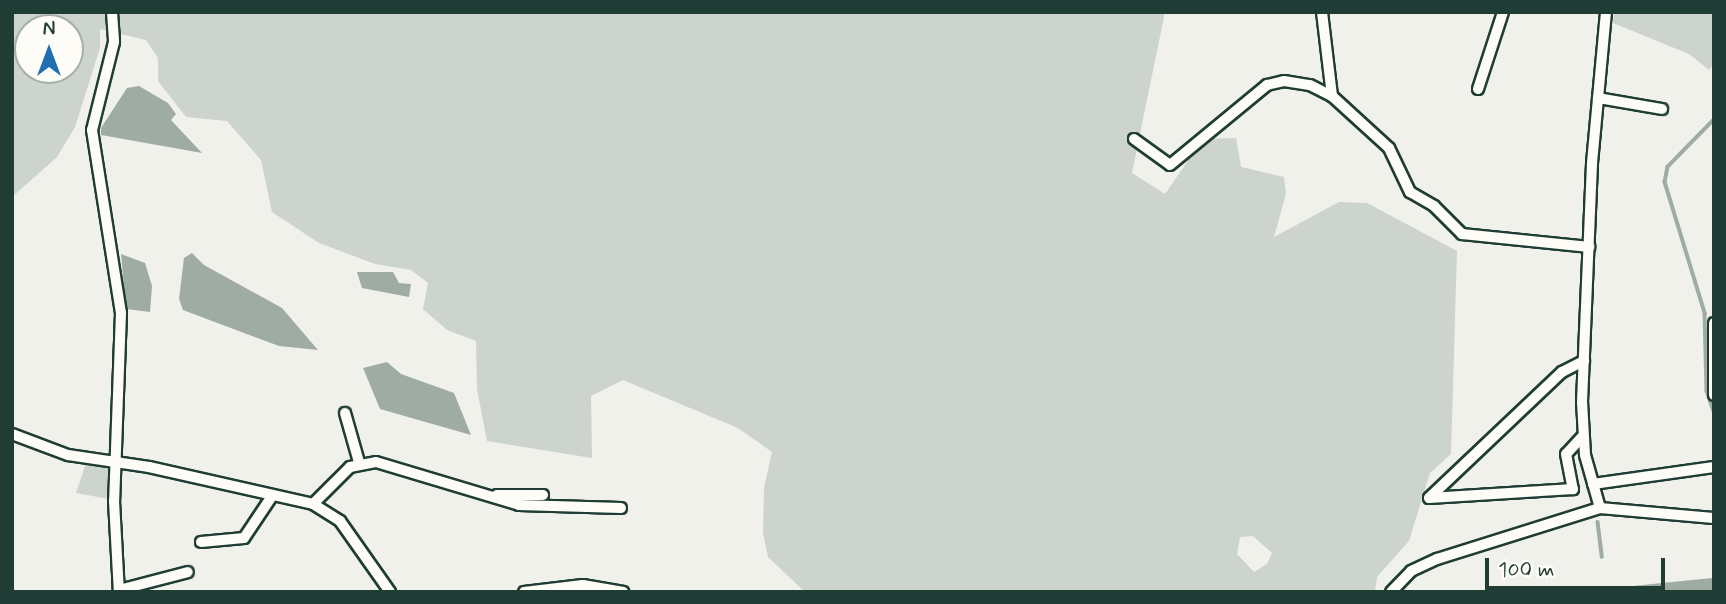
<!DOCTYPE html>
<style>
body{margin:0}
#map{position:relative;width:1726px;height:604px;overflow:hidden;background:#f0f1eb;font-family:Mynerve,sans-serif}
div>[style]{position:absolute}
.green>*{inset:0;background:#cdd3cd}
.water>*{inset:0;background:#9faca4}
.stream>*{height:3.5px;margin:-1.75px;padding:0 1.75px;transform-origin:1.75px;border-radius:1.75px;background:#9faca4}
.roads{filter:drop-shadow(2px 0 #1f3d34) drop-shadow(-2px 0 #1f3d34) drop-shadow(0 2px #1f3d34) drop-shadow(0 -2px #1f3d34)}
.minor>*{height:10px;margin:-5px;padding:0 5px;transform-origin:5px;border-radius:5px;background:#fdfcf7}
span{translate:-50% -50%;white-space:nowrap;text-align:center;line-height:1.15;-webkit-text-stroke:7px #fdfcf7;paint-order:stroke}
.frame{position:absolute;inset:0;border:14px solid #1f3d34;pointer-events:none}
.north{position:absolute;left:14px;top:14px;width:70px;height:70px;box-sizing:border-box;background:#fdfcf7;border:2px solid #a4b0a9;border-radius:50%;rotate:0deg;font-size:19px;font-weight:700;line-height:28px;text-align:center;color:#1f3d34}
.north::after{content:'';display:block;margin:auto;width:24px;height:32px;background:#1f6fb2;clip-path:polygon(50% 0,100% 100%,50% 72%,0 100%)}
.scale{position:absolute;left:1485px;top:558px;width:180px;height:32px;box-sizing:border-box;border:4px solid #1f3d34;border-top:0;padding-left:9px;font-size:21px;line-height:24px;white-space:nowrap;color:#1f3d34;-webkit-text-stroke:5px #fdfcf7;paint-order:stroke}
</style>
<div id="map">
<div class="green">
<i style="clip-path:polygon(evenodd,12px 12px,1165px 12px,1132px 173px,1165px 194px,1203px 139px,1236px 138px,1241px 167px,1284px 177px,1286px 194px,1274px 237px,1339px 202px,1367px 203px,1457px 251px,1451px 454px,1430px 473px,1409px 541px,1377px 577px,1375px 592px,805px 592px,768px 557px,763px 533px,764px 487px,772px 452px,738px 428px,623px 380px,591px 396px,592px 458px,487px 441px,477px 389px,476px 341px,447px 330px,423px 309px,428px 283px,411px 270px,375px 264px,319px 243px,272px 212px,261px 160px,227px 121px,186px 117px,158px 81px,158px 58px,146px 40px,100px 29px,100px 48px,75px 127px,57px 157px,12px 197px,12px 12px,28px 28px,70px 28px,70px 70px,28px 70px,28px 28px,12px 12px,1253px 536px,1272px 553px,1267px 564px,1254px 572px,1237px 554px,1240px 537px,1253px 536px)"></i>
<i style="clip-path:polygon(1614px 12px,1714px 12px,1714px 63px,1709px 70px,1689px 54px,1613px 23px)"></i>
<i style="clip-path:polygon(86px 463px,112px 469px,109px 499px,76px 493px)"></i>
</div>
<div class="water">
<i style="clip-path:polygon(139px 86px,168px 103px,176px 114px,171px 120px,202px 153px,101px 135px,101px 128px,127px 88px)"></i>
<i style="clip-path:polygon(192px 253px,204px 265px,282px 308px,318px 350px,279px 346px,183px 310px,179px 299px,184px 258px)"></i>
<i style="clip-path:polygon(121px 254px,145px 263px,152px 286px,150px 312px,126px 309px)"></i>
<i style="clip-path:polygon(357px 272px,393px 272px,399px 283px,411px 284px,409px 297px,362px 288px)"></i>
<i style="clip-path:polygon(387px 362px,401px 374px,454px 393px,471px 435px,380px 409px,363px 368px)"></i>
<i style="clip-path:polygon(1712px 578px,1714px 592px,1580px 592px,1603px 589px)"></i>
</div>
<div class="stream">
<i style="left:1714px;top:120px;width:66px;rotate:134.4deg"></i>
<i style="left:1668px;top:167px;width:15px;rotate:101deg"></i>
<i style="left:1665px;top:182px;width:137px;rotate:73deg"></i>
<i style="left:1705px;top:313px;width:78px;rotate:88.5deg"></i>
<i style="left:1707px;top:391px;width:21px;rotate:71deg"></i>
<i style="left:1598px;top:522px;width:35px;rotate:83deg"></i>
</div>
<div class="roads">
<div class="minor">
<i style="left:112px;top:12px;width:30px;rotate:86deg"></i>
<i style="left:114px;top:42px;width:91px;rotate:104deg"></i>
<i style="left:92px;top:130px;width:185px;rotate:81deg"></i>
<i style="left:121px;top:313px;width:188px;rotate:92.1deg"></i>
<i style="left:114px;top:501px;width:91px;rotate:86.9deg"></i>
<i style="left:1322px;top:12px;width:85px;rotate:83.2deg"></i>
<i style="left:1332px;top:96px;width:77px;rotate:42.4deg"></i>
<i style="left:1389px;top:148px;width:49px;rotate:64.5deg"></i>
<i style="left:1410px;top:192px;width:28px;rotate:30deg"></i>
<i style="left:1434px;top:206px;width:40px;rotate:45deg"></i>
<i style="left:1462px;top:234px;width:128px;rotate:5.8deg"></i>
<i style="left:1478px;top:89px;width:81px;rotate:-72deg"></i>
<i style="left:1598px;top:98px;width:65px;rotate:9.8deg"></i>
<i style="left:1134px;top:139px;width:44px;rotate:35.8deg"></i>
<i style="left:1170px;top:165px;width:126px;rotate:-39.5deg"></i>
<i style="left:1267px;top:85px;width:17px;rotate:-13deg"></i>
<i style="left:1284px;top:81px;width:26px;rotate:9deg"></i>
<i style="left:1310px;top:85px;width:25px;rotate:27deg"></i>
<i style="left:1714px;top:323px;width:72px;rotate:90deg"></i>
<i style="left:345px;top:413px;width:51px;rotate:74.1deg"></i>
<i style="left:12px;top:434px;width:60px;rotate:20.6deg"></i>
<i style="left:68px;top:455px;width:82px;rotate:8.4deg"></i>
<i style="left:149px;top:467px;width:168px;rotate:12.7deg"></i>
<i style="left:313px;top:504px;width:32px;rotate:32deg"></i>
<i style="left:340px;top:521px;width:87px;rotate:54.8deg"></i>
<i style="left:1582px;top:437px;width:23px;rotate:133deg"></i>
<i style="left:1566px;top:454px;width:36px;rotate:79deg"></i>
<i style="left:1573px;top:489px;width:144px;rotate:176.4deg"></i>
<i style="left:1429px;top:498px;width:183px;rotate:-43.5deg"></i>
<i style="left:1562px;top:372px;width:25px;rotate:-27deg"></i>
<i style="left:1593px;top:484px;width:122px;rotate:-8deg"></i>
<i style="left:497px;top:495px;width:46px"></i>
<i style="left:313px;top:504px;width:52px;rotate:-45deg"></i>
<i style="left:350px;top:467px;width:26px;rotate:-11deg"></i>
<i style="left:376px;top:462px;width:149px;rotate:16.7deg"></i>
<i style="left:519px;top:505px;width:102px;rotate:1.7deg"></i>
<i style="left:1600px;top:508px;width:55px;rotate:-105.8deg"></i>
<i style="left:1585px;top:455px;width:53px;rotate:-93.2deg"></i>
<i style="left:1582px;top:402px;width:239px;rotate:-87.6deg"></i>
<i style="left:1592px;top:163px;width:152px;rotate:-84.7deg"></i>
<i style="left:201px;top:542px;width:43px;rotate:-5.3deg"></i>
<i style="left:244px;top:538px;width:50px;rotate:-56.3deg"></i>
<i style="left:119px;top:590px;width:71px;rotate:-14.6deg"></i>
<i style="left:524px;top:592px;width:59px;rotate:-6.8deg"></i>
<i style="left:583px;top:585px;width:41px;rotate:9.9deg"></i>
<i style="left:1391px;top:592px;width:29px;rotate:-46deg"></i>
<i style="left:1411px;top:571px;width:29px;rotate:-25deg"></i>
<i style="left:1437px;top:559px;width:171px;rotate:-17.4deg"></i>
<i style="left:1600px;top:508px;width:114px;rotate:5deg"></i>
</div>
</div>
<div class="frame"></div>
<div class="north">N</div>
<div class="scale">100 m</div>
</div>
